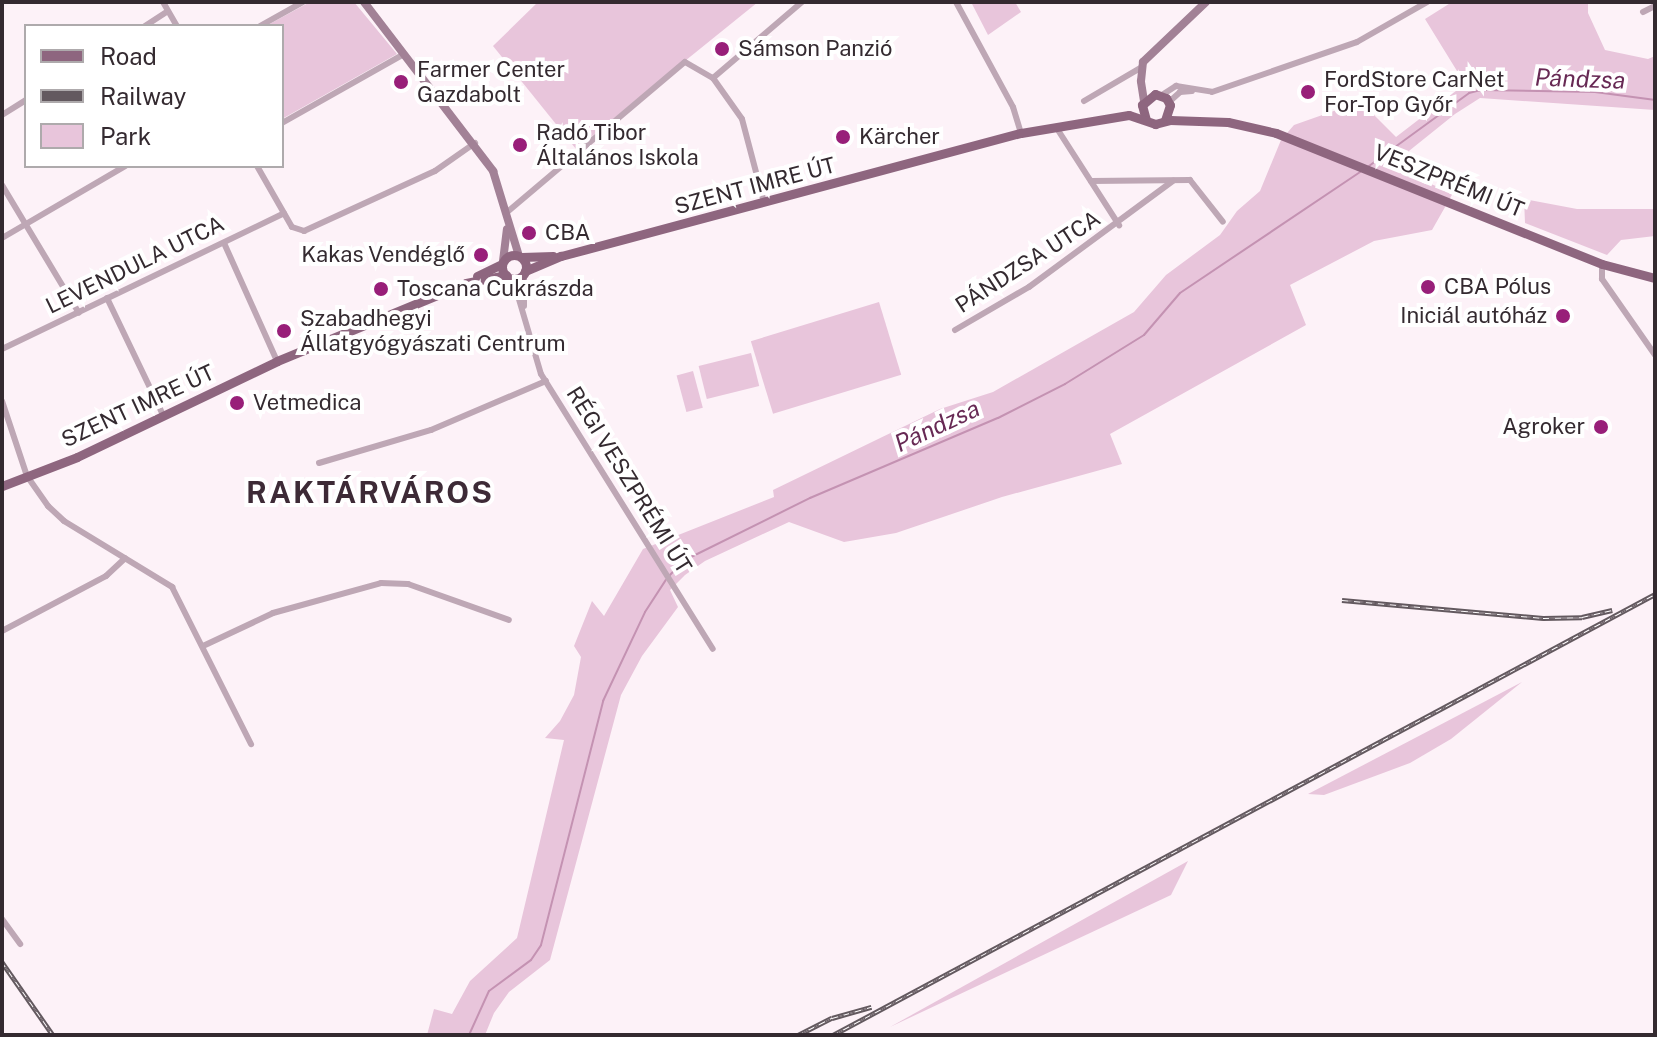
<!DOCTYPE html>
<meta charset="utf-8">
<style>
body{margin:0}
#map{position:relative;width:1657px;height:1037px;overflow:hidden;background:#fdf2f8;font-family:"Public Sans",sans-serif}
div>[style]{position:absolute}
.green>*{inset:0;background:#e8c5db;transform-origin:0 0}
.stream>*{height:2px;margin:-1px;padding:0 1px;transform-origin:1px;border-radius:1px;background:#c492b2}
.street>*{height:6px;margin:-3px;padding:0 3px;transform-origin:3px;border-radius:3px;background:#bea7b5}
.secondary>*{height:8px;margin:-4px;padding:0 4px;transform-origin:4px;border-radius:4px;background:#a28196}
.primary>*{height:9px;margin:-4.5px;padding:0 4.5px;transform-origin:4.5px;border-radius:4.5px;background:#8e667f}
.primary>.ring{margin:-4.5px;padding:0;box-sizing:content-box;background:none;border:9px solid #8e667f;border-radius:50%}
.rail>*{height:5px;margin-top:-2.5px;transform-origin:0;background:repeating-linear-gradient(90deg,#fff 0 6px,#63595f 0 12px);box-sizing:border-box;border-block:2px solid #63595f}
.dots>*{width:22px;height:22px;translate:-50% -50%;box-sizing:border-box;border:4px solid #fff;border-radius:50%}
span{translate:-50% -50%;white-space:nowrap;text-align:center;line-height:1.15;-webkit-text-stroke:8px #fff;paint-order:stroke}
.poi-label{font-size:22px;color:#342a30}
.left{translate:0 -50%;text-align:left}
.right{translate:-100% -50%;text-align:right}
.street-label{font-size:22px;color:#342a30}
.water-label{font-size:24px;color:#672954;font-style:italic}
.district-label{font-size:30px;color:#3d2a36;font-weight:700;letter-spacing:2px}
.frame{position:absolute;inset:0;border:4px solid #342a30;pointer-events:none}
.legend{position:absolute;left:24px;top:24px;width:260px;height:144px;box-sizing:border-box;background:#fff;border:2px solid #aeaaac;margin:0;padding:10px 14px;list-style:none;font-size:24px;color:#342a30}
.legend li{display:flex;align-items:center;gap:16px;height:40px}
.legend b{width:40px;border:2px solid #aeaaac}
</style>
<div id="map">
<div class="green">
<i style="clip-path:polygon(310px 2px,354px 2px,397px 54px,282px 119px,282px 26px,266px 26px)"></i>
<i style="clip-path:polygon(538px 2px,758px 2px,576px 149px,493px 46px)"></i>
<i style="clip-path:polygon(971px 2px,1015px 2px,1021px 12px,988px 35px)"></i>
<i style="clip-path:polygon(1452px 2px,1588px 2px,1588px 13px,1605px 50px,1648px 59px,1655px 56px,1655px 110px,1480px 98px,1455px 114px,1389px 167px,1453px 193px,1432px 230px,1374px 241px,1290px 285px,1306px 325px,1110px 434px,1122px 464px,1002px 497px,896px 533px,844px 542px,789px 522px,705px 561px,685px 575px,670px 590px,678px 607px,642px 656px,621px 695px,550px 960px,509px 992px,494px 1013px,485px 1035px,427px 1035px,434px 1009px,452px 1014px,470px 981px,517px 938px,564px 740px,545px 738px,560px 721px,574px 695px,581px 657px,574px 646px,592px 601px,604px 616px,643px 549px,774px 497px,773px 490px,940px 409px,993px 392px,1134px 312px,1166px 275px,1220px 235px,1237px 211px,1260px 191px,1281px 140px,1294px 125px,1345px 107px,1372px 113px,1396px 137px,1465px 84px,1425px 19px)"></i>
<i style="clip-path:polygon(1524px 199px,1577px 209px,1655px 209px,1655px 236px,1621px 240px,1607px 255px,1525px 223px)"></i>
<i style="left:879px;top:302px;width:76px;height:134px;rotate:73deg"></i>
<i style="left:751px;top:353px;width:34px;height:54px;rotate:76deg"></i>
<i style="left:693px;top:371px;width:38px;height:17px;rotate:75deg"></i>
<i style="clip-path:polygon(1522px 682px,1451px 739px,1410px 763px,1324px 795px,1308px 794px)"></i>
<i style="clip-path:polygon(1188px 861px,1171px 895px,890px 1027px)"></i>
</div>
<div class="stream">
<i style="left:1369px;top:166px;width:124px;rotate:-36.1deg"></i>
<i style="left:1469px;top:93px;width:12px;rotate:-14deg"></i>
<i style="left:1481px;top:90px;width:114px;rotate:1deg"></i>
<i style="left:1595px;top:92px;width:61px;rotate:7.6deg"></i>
<i style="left:670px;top:575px;width:19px;rotate:-47deg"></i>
<i style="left:683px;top:561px;width:142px;rotate:-26.4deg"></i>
<i style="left:810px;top:498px;width:204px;rotate:-23.1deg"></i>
<i style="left:998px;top:418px;width:75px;rotate:-26.9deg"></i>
<i style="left:1065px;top:384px;width:93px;rotate:-31.8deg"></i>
<i style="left:1144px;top:335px;width:55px;rotate:-49.4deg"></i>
<i style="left:1180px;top:293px;width:217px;rotate:-33.9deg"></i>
<i style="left:469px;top:1035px;width:48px;rotate:-65.6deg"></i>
<i style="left:489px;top:991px;width:52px;rotate:-36.4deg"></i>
<i style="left:531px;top:960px;width:18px;rotate:-56deg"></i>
<i style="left:541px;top:945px;width:252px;rotate:-75.7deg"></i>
<i style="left:603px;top:701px;width:98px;rotate:-64.7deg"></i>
<i style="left:645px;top:612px;width:38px;rotate:-57deg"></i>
</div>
<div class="street">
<i style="left:163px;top:2px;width:28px;rotate:60deg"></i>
<i style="left:956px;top:2px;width:119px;rotate:61.5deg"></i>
<i style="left:1013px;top:107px;width:27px;rotate:73deg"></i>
<i style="left:1643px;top:12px;width:13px;rotate:-27deg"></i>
<i style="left:145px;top:26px;width:27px;rotate:-33deg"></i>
<i style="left:260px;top:26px;width:49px;rotate:-29.2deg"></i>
<i style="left:713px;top:78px;width:50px;rotate:54.7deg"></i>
<i style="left:742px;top:119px;width:86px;rotate:75.2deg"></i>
<i style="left:1162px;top:95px;width:17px;rotate:-33deg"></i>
<i style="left:1176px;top:86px;width:36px;rotate:9deg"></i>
<i style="left:1212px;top:92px;width:153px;rotate:-19deg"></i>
<i style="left:1357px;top:42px;width:81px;rotate:-29.7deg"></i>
<i style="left:1084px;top:101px;width:67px;rotate:-30.4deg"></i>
<i style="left:1169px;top:102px;width:15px;rotate:-42deg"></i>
<i style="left:1180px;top:92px;width:12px;rotate:-5deg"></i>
<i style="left:2px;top:115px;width:28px;rotate:-32deg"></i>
<i style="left:282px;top:123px;width:140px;rotate:-29.5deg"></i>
<i style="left:1056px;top:127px;width:117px;rotate:57.3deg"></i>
<i style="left:257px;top:166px;width:70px;rotate:60.2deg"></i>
<i style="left:292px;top:227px;width:13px;rotate:18deg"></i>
<i style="left:304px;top:231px;width:144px;rotate:-24.6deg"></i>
<i style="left:435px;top:171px;width:49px;rotate:-35deg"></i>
<i style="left:1091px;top:181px;width:99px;rotate:-0.6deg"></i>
<i style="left:1190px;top:180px;width:53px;rotate:51.8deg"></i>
<i style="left:2px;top:185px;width:149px;rotate:59deg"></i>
<i style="left:506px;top:213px;width:234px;rotate:-40.2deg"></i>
<i style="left:685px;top:62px;width:32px;rotate:30deg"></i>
<i style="left:713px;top:78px;width:117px;rotate:-40.5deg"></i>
<i style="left:2px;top:238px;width:143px;rotate:-30.3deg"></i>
<i style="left:224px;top:243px;width:129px;rotate:65.8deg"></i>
<i style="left:1602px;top:264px;width:15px;rotate:90deg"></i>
<i style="left:1602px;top:279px;width:93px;rotate:55.1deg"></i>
<i style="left:524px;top:274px;width:32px;rotate:90deg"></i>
<i style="left:513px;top:279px;width:99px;rotate:73.6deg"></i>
<i style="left:541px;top:374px;width:324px;rotate:58deg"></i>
<i style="left:107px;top:298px;width:130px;rotate:64.4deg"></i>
<i style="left:955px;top:330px;width:86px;rotate:-30.2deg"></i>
<i style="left:1029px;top:287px;width:179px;rotate:-36.4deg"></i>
<i style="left:2px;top:349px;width:313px;rotate:-25.7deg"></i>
<i style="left:2px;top:401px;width:79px;rotate:71.6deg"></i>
<i style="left:27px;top:476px;width:37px;rotate:55deg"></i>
<i style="left:48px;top:506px;width:22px;rotate:43deg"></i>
<i style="left:64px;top:521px;width:127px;rotate:31.4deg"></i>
<i style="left:172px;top:587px;width:176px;rotate:63.3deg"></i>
<i style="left:319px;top:463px;width:117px;rotate:-16.4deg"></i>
<i style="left:431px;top:430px;width:125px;rotate:-23.1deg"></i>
<i style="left:2px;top:631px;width:118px;rotate:-27.9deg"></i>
<i style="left:106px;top:576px;width:26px;rotate:-43deg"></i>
<i style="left:203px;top:646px;width:77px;rotate:-25.2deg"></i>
<i style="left:273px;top:613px;width:112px;rotate:-15.5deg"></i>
<i style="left:381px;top:583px;width:27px;rotate:2deg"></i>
<i style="left:408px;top:584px;width:107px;rotate:19.6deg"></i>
<i style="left:2px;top:919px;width:31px;rotate:54deg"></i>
</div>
<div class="secondary">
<i style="left:364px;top:2px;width:213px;rotate:52.6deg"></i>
<i style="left:493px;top:171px;width:89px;rotate:73deg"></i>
<i style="left:1144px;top:101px;width:20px;rotate:-99deg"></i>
<i style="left:1141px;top:81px;width:19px;rotate:-84deg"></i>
<i style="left:1143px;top:62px;width:87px;rotate:-43.6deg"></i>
<i style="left:503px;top:261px;width:32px;rotate:-83deg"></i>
</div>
<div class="primary">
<i style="left:1146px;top:120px;width:16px;rotate:-105deg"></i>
<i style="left:1142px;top:105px;width:17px;rotate:-40deg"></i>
<i style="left:1155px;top:94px;width:12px;rotate:20deg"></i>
<i style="left:1166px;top:98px;width:8px;rotate:60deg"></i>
<i style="left:1170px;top:105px;width:16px;rotate:108deg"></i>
<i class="ring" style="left:502px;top:255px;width:15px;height:15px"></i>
<i style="left:522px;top:257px;width:31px;rotate:-2deg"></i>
<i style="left:525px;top:271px;width:39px;rotate:-23deg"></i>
<i style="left:561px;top:256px;width:476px;rotate:-15deg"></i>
<i style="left:1021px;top:133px;width:109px;rotate:-9.5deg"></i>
<i style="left:1129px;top:115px;width:28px;rotate:19deg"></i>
<i style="left:1155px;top:124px;width:16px;rotate:-15deg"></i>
<i style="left:1170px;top:120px;width:58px;rotate:2deg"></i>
<i style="left:1228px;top:122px;width:49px;rotate:12.9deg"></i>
<i style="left:1276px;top:133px;width:351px;rotate:21.9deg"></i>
<i style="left:1602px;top:264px;width:55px;rotate:14.8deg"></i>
<i style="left:477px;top:276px;width:28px;rotate:-26deg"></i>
<i style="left:2px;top:486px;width:80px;rotate:-21.1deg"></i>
<i style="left:77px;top:457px;width:222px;rotate:-25.6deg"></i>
<i style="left:277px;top:361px;width:204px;rotate:-22.4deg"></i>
<i style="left:466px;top:283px;width:41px;rotate:-11.3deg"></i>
</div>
<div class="rail">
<i style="left:1342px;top:600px;width:202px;rotate:5.1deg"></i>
<i style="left:1543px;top:618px;width:39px;rotate:-1deg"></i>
<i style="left:1582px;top:617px;width:31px;rotate:-13deg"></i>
<i style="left:2px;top:962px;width:89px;rotate:55.1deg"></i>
<i style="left:798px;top:1035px;width:38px;rotate:-27deg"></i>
<i style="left:832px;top:1018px;width:41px;rotate:-15.8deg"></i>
<i style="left:833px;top:1035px;width:933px;rotate:-28.21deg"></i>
</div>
<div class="dots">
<i style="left:722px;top:49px;background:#981f79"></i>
<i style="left:401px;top:82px;background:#981f79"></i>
<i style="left:1308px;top:92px;background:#981f79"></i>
<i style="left:843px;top:137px;background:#981f79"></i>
<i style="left:520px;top:145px;background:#981f79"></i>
<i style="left:529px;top:233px;background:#981f79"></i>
<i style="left:481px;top:255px;background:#981f79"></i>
<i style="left:1428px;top:287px;background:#981f79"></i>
<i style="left:381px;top:289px;background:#981f79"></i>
<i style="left:1563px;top:316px;background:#981f79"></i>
<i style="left:284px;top:331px;background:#981f79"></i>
<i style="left:237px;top:403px;background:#981f79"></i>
<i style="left:1601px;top:427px;background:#981f79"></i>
</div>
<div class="poi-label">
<span class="left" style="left:738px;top:49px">Sámson Panzió</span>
<span class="left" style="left:417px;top:82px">Farmer Center<br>Gazdabolt</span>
<span class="left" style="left:1324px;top:92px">FordStore CarNet<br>For-Top Győr</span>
<span class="left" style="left:536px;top:145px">Radó Tibor<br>Általános Iskola</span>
<span class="left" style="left:859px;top:137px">Kärcher</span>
<span class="left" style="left:545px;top:233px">CBA</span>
<span class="right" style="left:465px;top:255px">Kakas Vendéglő</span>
<span class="left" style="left:1444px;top:287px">CBA Pólus</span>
<span class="left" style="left:397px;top:289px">Toscana Cukrászda</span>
<span class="right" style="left:1547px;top:316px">Iniciál autóház</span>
<span class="left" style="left:300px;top:331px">Szabadhegyi<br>Állatgyógyászati Centrum</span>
<span class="left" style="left:253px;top:403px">Vetmedica</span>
<span class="right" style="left:1585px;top:427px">Agroker</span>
</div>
<div class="street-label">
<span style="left:1449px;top:181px;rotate:22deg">VESZPRÉMI ÚT</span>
<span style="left:755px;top:186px;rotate:-15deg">SZENT IMRE ÚT</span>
<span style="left:1028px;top:262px;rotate:-33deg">PÁNDZSA UTCA</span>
<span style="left:135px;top:265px;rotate:-26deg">LEVENDULA UTCA</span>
<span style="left:138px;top:406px;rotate:-25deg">SZENT IMRE ÚT</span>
<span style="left:629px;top:480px;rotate:58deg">RÉGI VESZPRÉMI ÚT</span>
</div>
<div class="water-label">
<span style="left:1580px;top:79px;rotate:2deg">Pándzsa</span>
<span style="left:937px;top:426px;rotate:-25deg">Pándzsa</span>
</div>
<div class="district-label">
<span style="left:370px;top:492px">RAKTÁRVÁROS</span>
</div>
<div class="frame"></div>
<ul class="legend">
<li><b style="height:10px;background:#8e667f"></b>Road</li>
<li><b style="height:10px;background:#63595f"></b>Railway</li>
<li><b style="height:22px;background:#e8c5db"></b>Park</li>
</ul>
</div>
